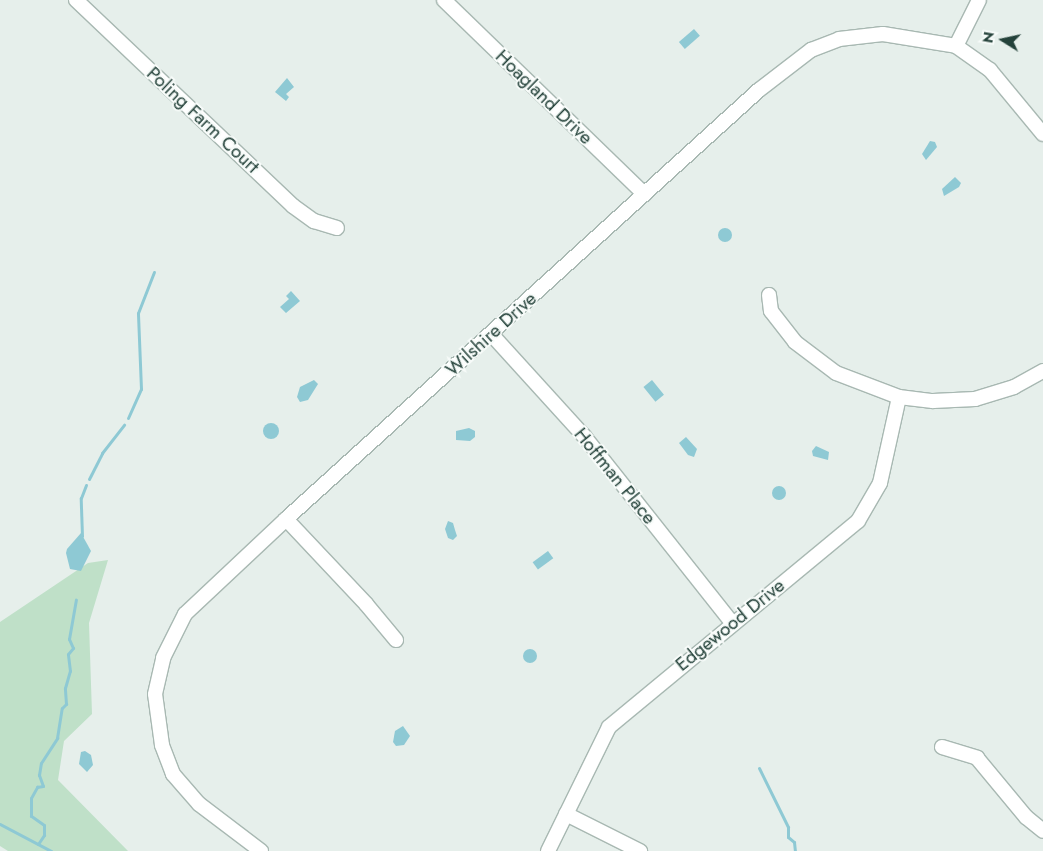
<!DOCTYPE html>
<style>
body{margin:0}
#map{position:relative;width:1043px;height:851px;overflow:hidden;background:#e6efeb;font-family:Jost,sans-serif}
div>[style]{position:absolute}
.green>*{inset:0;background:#bfe0c8}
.water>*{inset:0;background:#8ec9d4;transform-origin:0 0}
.round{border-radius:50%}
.stream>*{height:3px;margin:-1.5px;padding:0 1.5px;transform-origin:1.5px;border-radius:1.5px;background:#8ec9d4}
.roads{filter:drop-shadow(1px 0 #a8b8b2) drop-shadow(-1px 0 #a8b8b2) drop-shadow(0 1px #a8b8b2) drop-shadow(0 -1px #a8b8b2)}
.minor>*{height:14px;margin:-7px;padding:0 7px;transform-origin:7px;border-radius:7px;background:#fff}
span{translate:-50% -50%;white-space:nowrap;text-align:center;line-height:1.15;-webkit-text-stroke:4px #f7fbf9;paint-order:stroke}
.street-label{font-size:19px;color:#24423a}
.north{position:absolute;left:978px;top:15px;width:50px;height:50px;-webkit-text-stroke:4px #f7fbf9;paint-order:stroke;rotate:280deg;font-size:14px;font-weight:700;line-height:20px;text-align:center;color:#24423a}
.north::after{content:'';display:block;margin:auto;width:18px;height:22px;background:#24423a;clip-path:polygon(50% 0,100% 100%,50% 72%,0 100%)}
</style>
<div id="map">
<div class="green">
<i style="clip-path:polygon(108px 560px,89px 623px,92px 714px,64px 741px,58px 780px,128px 851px,8px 851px,0 846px,0 622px,88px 563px)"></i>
</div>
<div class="water">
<i style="left:694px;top:29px;width:9px;height:20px;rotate:49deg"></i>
<i style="clip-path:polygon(287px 78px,294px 87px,286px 94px,289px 97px,286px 101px,275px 92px)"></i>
<i style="clip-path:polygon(930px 141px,935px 142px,937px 147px,926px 160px,922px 154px)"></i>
<i style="clip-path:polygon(955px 177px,961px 183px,959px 187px,944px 196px,942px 189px)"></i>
<i class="round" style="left:718px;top:228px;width:14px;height:14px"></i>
<i style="clip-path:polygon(291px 291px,300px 301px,286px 313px,280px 307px,289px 299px,286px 296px)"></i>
<i style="clip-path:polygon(314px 380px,318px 384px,308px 400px,300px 402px,297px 397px,300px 387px)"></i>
<i style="left:652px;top:380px;width:19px;height:11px;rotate:51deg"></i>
<i class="round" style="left:263px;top:423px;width:16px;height:16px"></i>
<i style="clip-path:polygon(469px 428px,475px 431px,475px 437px,470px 441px,456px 440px,456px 431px)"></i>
<i style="clip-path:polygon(686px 437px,697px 449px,694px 457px,688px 455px,679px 443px)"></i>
<i style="clip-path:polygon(816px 446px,829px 452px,828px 460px,813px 456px,812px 451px)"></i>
<i class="round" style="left:772px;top:486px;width:14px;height:14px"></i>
<i style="clip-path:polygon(448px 521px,453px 523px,455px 530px,457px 536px,453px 540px,448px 538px,445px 529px)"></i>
<i style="clip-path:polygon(81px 533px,91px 551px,81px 571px,70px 569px,66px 553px,67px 549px)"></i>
<i style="left:548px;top:551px;width:9px;height:19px;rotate:54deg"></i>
<i class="round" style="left:523px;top:649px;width:14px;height:14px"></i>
<i style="clip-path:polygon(403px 726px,410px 736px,404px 745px,396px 746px,393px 742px,395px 731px)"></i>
<i style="clip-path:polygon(85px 751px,91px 755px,93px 765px,87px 772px,79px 764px,81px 752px)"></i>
</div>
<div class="stream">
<i style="left:128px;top:418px;width:32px;rotate:-66deg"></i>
<i style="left:141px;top:389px;width:76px;rotate:-92.3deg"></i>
<i style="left:138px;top:313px;width:44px;rotate:-68.7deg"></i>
<i style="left:89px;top:479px;width:29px;rotate:-63deg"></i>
<i style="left:102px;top:453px;width:36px;rotate:-52deg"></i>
<i style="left:82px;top:536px;width:38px;rotate:-92deg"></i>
<i style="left:81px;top:498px;width:14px;rotate:-69deg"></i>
<i style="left:759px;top:768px;width:66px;rotate:63.8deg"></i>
<i style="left:788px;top:827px;width:10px;rotate:90deg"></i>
<i style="left:788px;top:837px;width:8px;rotate:40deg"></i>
<i style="left:794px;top:842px;width:9px;rotate:84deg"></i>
<i style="left:0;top:824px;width:58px;rotate:27.9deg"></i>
<i style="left:38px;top:844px;width:11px;rotate:-56deg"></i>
<i style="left:44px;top:835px;width:10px;rotate:-90deg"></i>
<i style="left:44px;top:825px;width:16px;rotate:-145deg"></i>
<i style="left:31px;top:816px;width:18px;rotate:-90deg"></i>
<i style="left:31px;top:798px;width:13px;rotate:-61deg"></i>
<i style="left:37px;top:787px;width:6px;rotate:-9deg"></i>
<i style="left:43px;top:786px;width:12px;rotate:-110deg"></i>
<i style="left:39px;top:775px;width:12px;rotate:-81deg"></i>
<i style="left:41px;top:763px;width:30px;rotate:-57deg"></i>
<i style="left:57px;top:738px;width:30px;rotate:-81deg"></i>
<i style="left:62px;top:708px;width:6px;rotate:-45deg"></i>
<i style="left:66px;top:704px;width:16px;rotate:-94deg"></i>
<i style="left:65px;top:688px;width:18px;rotate:-74deg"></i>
<i style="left:70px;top:671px;width:17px;rotate:-97deg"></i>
<i style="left:68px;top:654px;width:8px;rotate:-50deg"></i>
<i style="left:73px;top:648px;width:10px;rotate:-114deg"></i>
<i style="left:69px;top:639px;width:40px;rotate:-80deg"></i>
</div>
<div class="roads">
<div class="minor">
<i style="left:76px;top:0;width:299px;rotate:43.5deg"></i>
<i style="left:293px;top:206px;width:26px;rotate:36deg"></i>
<i style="left:314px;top:221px;width:24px;rotate:17deg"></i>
<i style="left:444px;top:0;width:279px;rotate:44.1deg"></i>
<i style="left:956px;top:46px;width:51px;rotate:-63.4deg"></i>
<i style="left:769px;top:295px;width:16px;rotate:83deg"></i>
<i style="left:771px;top:311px;width:39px;rotate:52deg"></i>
<i style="left:795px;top:342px;width:51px;rotate:37.1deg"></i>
<i style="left:836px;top:373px;width:67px;rotate:20.9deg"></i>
<i style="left:899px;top:397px;width:34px;rotate:7deg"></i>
<i style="left:933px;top:401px;width:42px;rotate:-2.7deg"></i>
<i style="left:975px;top:399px;width:41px;rotate:-17.1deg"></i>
<i style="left:1014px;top:387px;width:33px;rotate:-29deg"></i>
<i style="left:492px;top:335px;width:137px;rotate:47.7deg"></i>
<i style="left:584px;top:436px;width:238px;rotate:51.6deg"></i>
<i style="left:286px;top:519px;width:117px;rotate:46.7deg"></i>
<i style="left:366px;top:604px;width:47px;rotate:50.2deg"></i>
<i style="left:942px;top:747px;width:37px;rotate:17deg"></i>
<i style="left:977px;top:758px;width:77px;rotate:50.3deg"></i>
<i style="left:1026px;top:817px;width:22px;rotate:39deg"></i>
<i style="left:566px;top:814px;width:83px;rotate:26.6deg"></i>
<i style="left:261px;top:851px;width:78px;rotate:-142.8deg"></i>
<i style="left:199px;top:804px;width:40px;rotate:-131deg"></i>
<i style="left:173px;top:774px;width:31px;rotate:-111deg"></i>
<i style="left:162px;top:745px;width:51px;rotate:-97.8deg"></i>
<i style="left:155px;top:694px;width:37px;rotate:-77deg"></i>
<i style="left:163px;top:658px;width:49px;rotate:-63.4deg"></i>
<i style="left:185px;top:614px;width:139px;rotate:-43.2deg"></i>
<i style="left:286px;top:519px;width:639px;rotate:-42.21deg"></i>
<i style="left:759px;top:90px;width:66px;rotate:-37.6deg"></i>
<i style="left:811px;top:50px;width:30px;rotate:-21deg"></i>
<i style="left:839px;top:39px;width:44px;rotate:-6.5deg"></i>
<i style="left:883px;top:34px;width:74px;rotate:9.3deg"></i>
<i style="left:956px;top:46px;width:42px;rotate:35.2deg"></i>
<i style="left:990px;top:70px;width:83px;rotate:50.4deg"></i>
<i style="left:548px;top:851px;width:138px;rotate:-63.8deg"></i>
<i style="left:609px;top:727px;width:323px;rotate:-39.6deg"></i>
<i style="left:858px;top:521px;width:44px;rotate:-59.9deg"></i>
<i style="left:880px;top:483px;width:88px;rotate:-77.5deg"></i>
</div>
</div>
<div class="street-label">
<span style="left:544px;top:97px;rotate:44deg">Hoagland Drive</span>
<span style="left:203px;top:120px;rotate:43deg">Poling Farm Court</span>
<span style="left:491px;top:334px;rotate:-42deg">Wilshire Drive</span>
<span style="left:615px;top:476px;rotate:51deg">Hoffman Place</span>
<span style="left:730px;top:625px;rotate:-39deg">Edgewood Drive</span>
</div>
<div class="north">N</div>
</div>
